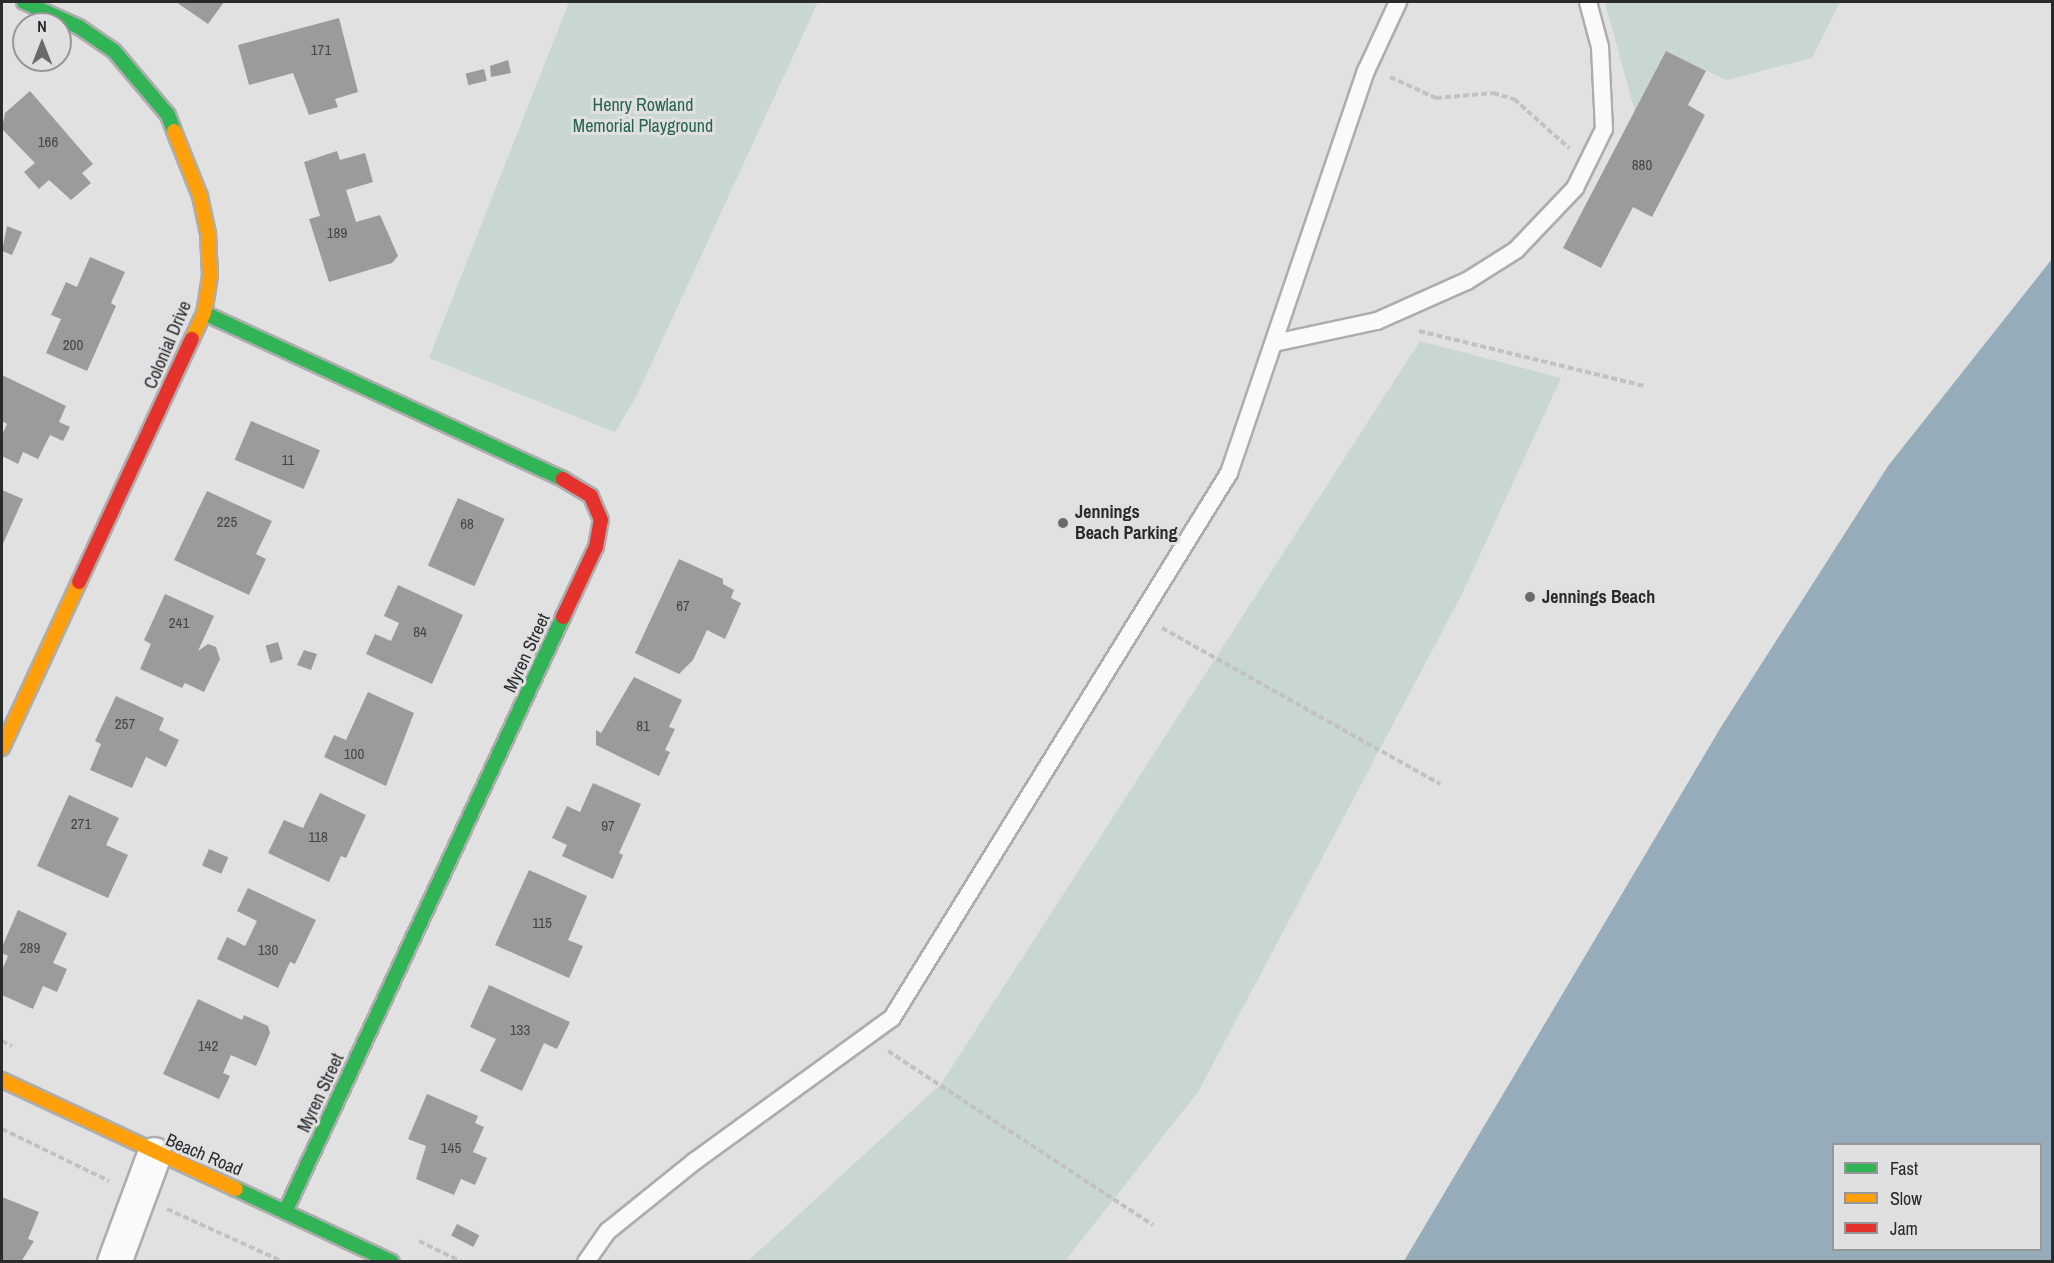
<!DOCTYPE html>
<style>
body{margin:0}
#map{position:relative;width:2054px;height:1263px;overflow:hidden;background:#e1e1e1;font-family:"Archivo Narrow",sans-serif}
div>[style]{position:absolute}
.green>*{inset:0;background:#c8d7cf}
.water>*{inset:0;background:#96acba}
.building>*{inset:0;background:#9c9b9b;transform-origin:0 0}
.path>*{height:4px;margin-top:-2px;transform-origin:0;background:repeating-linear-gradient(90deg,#c2c2c3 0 6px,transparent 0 9px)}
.roads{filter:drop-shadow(2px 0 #adadae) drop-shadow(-2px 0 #adadae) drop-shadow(0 2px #adadae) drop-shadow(0 -2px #adadae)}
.lane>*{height:16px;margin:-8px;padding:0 8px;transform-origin:8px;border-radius:8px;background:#fafafa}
.street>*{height:33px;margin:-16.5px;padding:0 16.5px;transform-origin:16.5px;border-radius:16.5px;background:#fafafa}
.fast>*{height:14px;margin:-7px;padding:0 7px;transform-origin:7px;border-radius:7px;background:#30b455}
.slow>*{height:14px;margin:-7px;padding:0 7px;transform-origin:7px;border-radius:7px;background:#ff9f0a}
.jam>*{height:14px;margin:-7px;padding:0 7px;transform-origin:7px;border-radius:7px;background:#e5322d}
.dots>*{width:16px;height:16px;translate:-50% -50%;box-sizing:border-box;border:3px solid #e0e0e2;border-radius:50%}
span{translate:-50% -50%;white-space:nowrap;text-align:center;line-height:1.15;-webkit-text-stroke:6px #e0e0e2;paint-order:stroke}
.number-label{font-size:15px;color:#464646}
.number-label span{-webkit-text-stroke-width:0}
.park-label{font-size:18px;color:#28644a}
.street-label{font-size:18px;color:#292a2a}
.poi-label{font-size:18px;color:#292a2a;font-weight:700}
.left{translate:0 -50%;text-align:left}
.frame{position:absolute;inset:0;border:3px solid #292a2a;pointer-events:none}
.legend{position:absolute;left:1832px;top:1143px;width:210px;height:108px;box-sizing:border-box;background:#e0e0e2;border:2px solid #979798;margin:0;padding:8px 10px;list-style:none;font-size:18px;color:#292a2a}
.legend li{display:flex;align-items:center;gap:12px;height:30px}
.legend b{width:30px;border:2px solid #979798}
.north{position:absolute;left:12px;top:12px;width:60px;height:60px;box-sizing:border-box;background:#e0e0e2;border:2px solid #979798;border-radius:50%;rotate:0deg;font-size:16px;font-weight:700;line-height:24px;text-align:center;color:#292a2a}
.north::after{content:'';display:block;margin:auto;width:21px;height:27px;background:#696a6a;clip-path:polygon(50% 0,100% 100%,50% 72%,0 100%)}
</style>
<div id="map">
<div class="green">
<i style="clip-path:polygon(569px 2px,818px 2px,637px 395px,615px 432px,429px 358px)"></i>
<i style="clip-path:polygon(1605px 2px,1840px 2px,1812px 58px,1726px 80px,1666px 51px,1635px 112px)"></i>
<i style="clip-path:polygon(1420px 341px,1561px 378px,1462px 594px,1198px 1092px,1065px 1261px,748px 1261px,941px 1084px)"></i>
</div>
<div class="water">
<i style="clip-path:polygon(evenodd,2052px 259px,2052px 1261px,1404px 1261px,1721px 727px,1888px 466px,2052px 259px,1834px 1144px,2040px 1144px,2040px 1250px,1834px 1250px,1834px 1144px)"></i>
</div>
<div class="building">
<i style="clip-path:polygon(176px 2px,224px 2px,208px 24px)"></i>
<i style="clip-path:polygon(339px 18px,358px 92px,335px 99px,338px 107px,309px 115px,293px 73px,249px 85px,238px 45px)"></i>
<i style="clip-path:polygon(1666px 51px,1706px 71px,1688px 105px,1705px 115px,1652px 217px,1633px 207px,1601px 268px,1563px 248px)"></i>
<i style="clip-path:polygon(508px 60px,511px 73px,491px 77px,490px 66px)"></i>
<i style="left:484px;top:69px;width:12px;height:19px;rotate:76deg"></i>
<i style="clip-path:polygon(30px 91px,93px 164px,82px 173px,91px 183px,71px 200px,49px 180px,39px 189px,24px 172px,35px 163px,2px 129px,5px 113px)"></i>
<i style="clip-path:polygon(337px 151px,340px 160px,365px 153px,373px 182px,346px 190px,356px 222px,380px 215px,398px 256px,392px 263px,329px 282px,309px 219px,320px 216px,304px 162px)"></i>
<i style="clip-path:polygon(7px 226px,22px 232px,12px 255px,2px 251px)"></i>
<i style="clip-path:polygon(90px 257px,125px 272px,111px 303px,116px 306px,87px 371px,46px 353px,61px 319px,51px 315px,66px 282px,77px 287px)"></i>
<i style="clip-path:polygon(2px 375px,66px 406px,59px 422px,70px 427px,63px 441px,50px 435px,38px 459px,23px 452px,18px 464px,2px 456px,2px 435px,7px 424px,2px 421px)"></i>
<i style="left:251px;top:421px;width:75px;height:42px;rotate:23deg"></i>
<i style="clip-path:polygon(2px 490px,23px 499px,2px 546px)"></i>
<i style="clip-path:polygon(207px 491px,272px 521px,256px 554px,266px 559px,249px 595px,174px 560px)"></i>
<i style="left:458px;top:498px;width:51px;height:74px;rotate:24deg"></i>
<i style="clip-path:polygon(679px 559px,723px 579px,723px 584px,734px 590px,731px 598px,741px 603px,725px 639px,707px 630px,693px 660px,679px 674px,635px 653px)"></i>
<i style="clip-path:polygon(398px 585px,463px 615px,432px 684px,366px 654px,375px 634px,391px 641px,399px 623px,384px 616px)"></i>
<i style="clip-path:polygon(165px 594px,214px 616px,198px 651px,208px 644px,216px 647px,220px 659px,204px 692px,185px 683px,182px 688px,140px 669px,151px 644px,144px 640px)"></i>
<i style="left:278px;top:642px;width:18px;height:13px;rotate:74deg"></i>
<i style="clip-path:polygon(304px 650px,317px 654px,311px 670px,297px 665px)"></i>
<i style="clip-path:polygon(634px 677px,682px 700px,669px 727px,675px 729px,665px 750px,670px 752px,659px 776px,596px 745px,596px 730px,601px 733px)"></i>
<i style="clip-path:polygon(368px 692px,414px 713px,386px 786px,324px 757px,334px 735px,346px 740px)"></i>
<i style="clip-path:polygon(116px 696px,164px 718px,159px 730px,179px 740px,166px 767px,146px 757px,132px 788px,90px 770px,101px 744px,95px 741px)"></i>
<i style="clip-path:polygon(593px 783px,641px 804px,619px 853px,623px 855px,613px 879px,562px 856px,567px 845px,552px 838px,567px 806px,580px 812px)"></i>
<i style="clip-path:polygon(320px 793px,366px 815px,346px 858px,341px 856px,329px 882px,268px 853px,284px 820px,303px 828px)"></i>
<i style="clip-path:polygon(69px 795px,119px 818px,106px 845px,128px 855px,108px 898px,37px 866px)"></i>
<i style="left:209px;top:849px;width:21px;height:18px;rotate:23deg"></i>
<i style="clip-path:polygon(529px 870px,587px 896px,568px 940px,583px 946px,569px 978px,495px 945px)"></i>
<i style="clip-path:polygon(248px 888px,316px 920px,295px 964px,290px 962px,278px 988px,217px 959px,227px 937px,245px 946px,257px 921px,237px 911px)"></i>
<i style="clip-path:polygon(18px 910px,67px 933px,53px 963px,67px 969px,57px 992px,43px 986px,33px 1009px,2px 995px,2px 970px,8px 956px,2px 953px,2px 947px)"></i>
<i style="clip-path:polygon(489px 985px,570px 1022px,557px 1049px,544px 1043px,522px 1091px,480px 1071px,496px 1039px,470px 1027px)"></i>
<i style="clip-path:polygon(198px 999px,242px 1020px,244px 1015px,268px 1026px,270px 1033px,256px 1066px,231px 1055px,223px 1073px,230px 1076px,219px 1099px,163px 1074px)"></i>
<i style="clip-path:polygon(427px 1094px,478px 1116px,475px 1123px,484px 1127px,473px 1152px,487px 1158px,475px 1185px,461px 1179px,454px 1195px,416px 1179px,426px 1146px,408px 1139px)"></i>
<i style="clip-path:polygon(2px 1197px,39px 1212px,28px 1239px,34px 1241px,21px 1262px,2px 1262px)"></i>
<i style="left:457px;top:1224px;width:25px;height:13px;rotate:27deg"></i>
</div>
<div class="path">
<i style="left:1390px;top:77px;width:51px;rotate:24.5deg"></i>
<i style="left:1436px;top:98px;width:57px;rotate:-5deg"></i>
<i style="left:1493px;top:93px;width:22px;rotate:16deg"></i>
<i style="left:1514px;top:99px;width:74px;rotate:41.7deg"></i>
<i style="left:1419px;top:331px;width:232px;rotate:13.7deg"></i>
<i style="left:1162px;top:628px;width:319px;rotate:29.3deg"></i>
<i style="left:2px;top:1041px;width:11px;rotate:27deg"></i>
<i style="left:888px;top:1051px;width:317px;rotate:33.3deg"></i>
<i style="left:2px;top:1129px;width:119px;rotate:25.9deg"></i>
<i style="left:167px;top:1209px;width:128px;rotate:24.4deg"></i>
<i style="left:419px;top:1241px;width:48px;rotate:26deg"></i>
</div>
<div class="roads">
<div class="lane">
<i style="left:1274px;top:343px;width:105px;rotate:-12.1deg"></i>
<i style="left:1377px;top:321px;width:98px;rotate:-24deg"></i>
<i style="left:1467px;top:281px;width:58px;rotate:-32.3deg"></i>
<i style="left:1516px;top:250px;width:86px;rotate:-46.4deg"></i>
<i style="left:1575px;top:188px;width:66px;rotate:-63.8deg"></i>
<i style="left:1604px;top:129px;width:82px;rotate:-92.8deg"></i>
<i style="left:1600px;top:47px;width:47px;rotate:-104.9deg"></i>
<i style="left:586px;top:1262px;width:38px;rotate:-55deg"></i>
<i style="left:608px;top:1231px;width:112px;rotate:-38.8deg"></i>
<i style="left:695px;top:1161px;width:243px;rotate:-36deg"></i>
<i style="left:892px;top:1018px;width:641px;rotate:-58.27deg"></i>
<i style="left:1229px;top:473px;width:425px;rotate:-71.2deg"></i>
<i style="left:1366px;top:71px;width:76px;rotate:-65.1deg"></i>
</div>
<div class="street">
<i style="left:114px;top:1262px;width:115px;rotate:-69.7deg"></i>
</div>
<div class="fast">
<i style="left:24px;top:2px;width:60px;rotate:24.4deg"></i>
<i style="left:79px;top:27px;width:42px;rotate:34.4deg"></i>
<i style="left:114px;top:51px;width:84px;rotate:49.8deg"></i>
<i style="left:168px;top:115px;width:17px;rotate:69deg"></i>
<i style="left:204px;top:313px;width:396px;rotate:24.8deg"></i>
<i style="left:236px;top:1189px;width:172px;rotate:25.1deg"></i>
<i style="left:286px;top:1210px;width:655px;rotate:-64.96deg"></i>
</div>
<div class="slow">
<i style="left:174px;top:131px;width:70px;rotate:68.2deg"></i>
<i style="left:200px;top:196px;width:38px;rotate:78deg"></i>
<i style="left:208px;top:233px;width:43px;rotate:87.3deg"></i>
<i style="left:210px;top:276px;width:37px;rotate:99deg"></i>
<i style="left:204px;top:313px;width:29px;rotate:115deg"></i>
<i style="left:2px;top:748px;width:183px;rotate:-65.1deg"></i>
<i style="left:2px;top:1080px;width:258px;rotate:25deg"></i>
</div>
<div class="jam">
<i style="left:79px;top:582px;width:268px;rotate:-65.1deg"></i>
<i style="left:563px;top:617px;width:77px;rotate:-64.8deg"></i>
<i style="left:596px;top:547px;width:27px;rotate:-80deg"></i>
<i style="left:601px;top:520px;width:26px;rotate:-113deg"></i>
<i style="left:591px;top:496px;width:33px;rotate:-149deg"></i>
</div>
</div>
<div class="dots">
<i style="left:1063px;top:523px;background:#696a6a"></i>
<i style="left:1530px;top:597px;background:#696a6a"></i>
</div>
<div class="number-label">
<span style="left:321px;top:50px">171</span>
<span style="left:48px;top:142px">166</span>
<span style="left:1642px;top:165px">880</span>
<span style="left:337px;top:233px">189</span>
<span style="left:73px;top:345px">200</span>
<span style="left:288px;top:460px">11</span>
<span style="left:227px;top:522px">225</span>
<span style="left:467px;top:524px">68</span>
<span style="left:683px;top:606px">67</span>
<span style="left:179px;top:623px">241</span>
<span style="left:420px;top:632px">84</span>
<span style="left:125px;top:724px">257</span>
<span style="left:643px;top:726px">81</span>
<span style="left:354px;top:754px">100</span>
<span style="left:81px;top:824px">271</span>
<span style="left:608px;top:826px">97</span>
<span style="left:318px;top:837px">118</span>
<span style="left:542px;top:923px">115</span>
<span style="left:30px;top:948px">289</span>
<span style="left:268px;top:950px">130</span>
<span style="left:520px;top:1030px">133</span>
<span style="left:208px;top:1046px">142</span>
<span style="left:451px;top:1148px">145</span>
</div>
<div class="park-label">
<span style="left:643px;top:116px">Henry Rowland<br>Memorial Playground</span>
</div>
<div class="street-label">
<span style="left:168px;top:345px;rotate:-67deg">Colonial Drive</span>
<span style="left:527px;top:653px;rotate:-65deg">Myren Street</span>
<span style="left:321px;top:1093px;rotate:-65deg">Myren Street</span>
<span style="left:204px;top:1155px;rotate:23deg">Beach Road</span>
</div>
<div class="poi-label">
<span class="left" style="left:1075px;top:523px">Jennings<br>Beach Parking</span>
<span class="left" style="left:1542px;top:597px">Jennings Beach</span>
</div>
<div class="frame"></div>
<ul class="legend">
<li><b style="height:8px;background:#30b455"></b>Fast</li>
<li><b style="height:8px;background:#ff9f0a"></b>Slow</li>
<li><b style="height:8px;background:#e5322d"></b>Jam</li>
</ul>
<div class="north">N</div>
</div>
